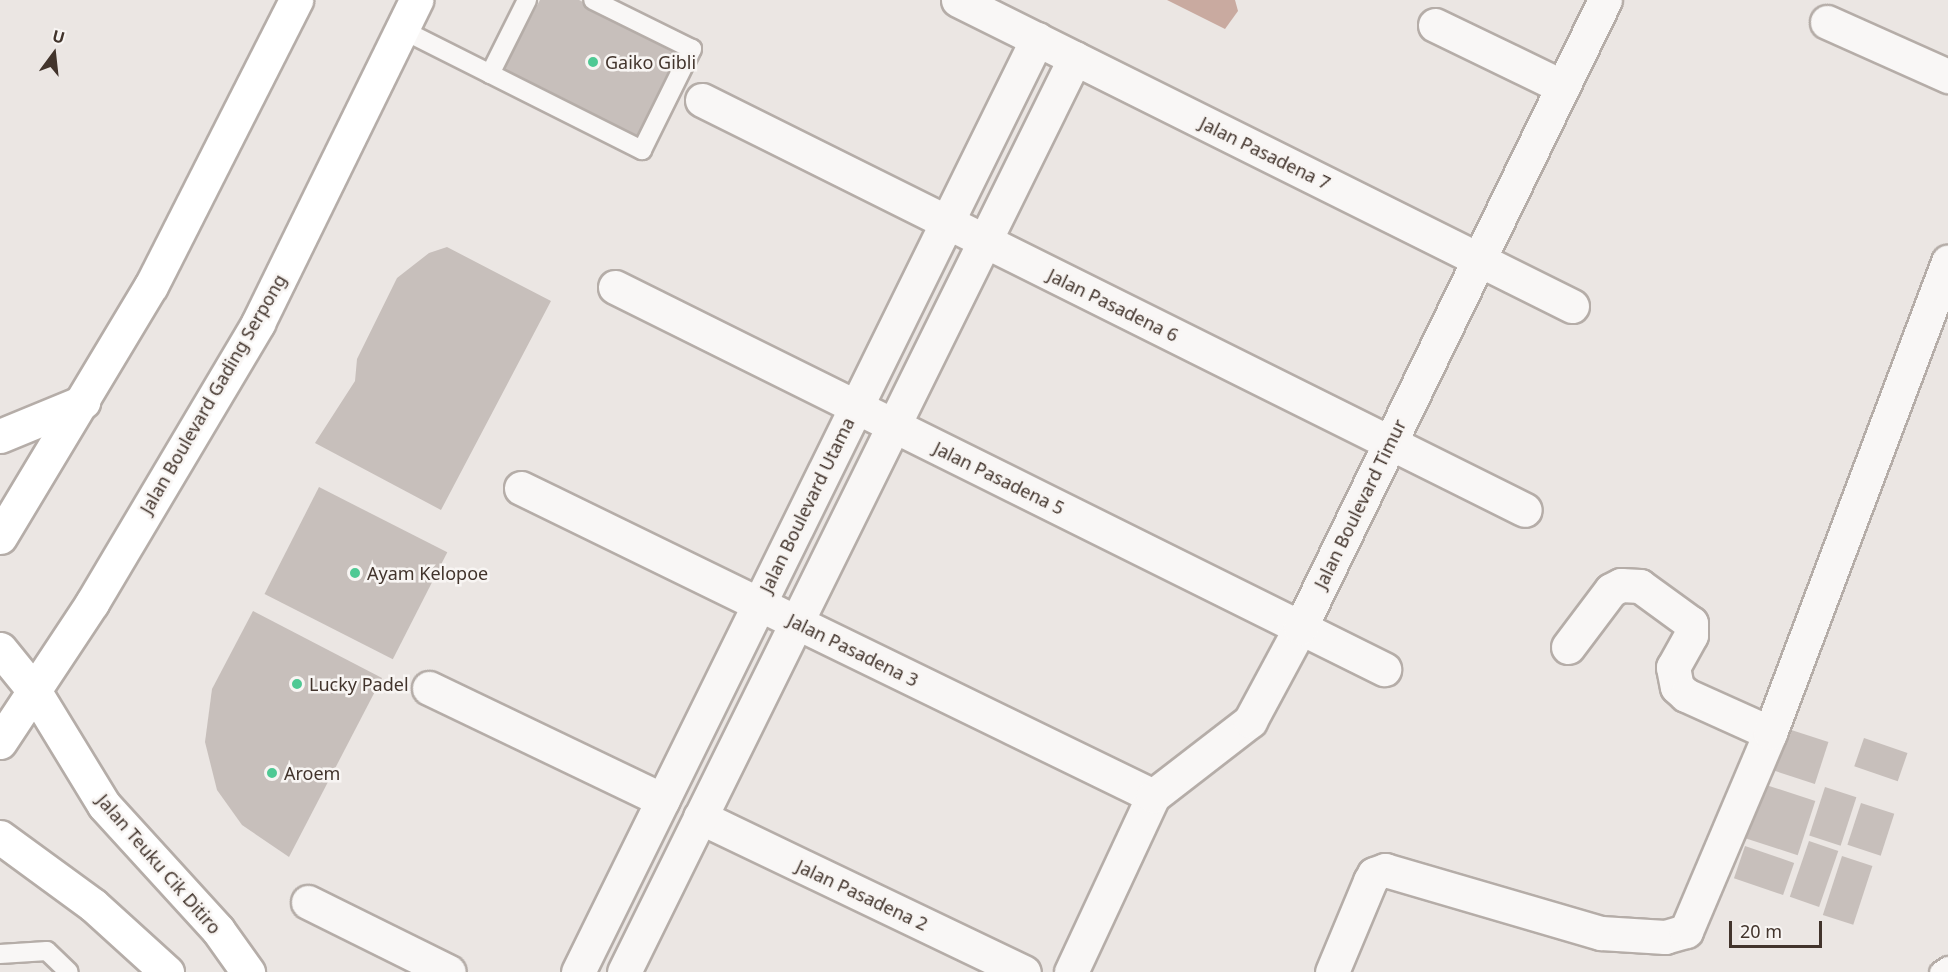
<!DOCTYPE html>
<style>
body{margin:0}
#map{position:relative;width:1948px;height:972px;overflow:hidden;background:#ebe6e3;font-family:"Noto Sans",sans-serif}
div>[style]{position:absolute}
.water>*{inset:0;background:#c9aaa0}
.building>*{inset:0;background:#c7bfbb;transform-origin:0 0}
.roads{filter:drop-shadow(2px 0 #b5ada8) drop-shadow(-2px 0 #b5ada8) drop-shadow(0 2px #b5ada8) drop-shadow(0 -2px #b5ada8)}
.lane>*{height:18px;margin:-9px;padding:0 9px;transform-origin:9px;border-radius:9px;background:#f9f7f6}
.street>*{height:33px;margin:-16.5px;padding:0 16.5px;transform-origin:16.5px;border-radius:16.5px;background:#f9f7f6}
.secondary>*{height:33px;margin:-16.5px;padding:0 16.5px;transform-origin:16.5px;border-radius:16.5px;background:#fff}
.dots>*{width:16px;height:16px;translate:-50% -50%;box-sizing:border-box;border:3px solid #f8f5f3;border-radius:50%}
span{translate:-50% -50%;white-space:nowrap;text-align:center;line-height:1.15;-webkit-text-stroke:5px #f8f5f3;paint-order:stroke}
.poi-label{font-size:18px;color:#42342c}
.left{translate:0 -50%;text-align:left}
.street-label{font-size:18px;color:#42342c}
.north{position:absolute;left:24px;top:24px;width:60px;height:60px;-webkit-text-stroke:4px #f8f5f3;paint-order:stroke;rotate:15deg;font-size:16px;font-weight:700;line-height:24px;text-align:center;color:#42342c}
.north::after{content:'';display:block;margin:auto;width:21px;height:27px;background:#42342c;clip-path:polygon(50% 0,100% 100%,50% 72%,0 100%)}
.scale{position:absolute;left:1729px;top:921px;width:93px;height:27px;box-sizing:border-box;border:3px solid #42342c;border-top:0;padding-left:8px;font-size:18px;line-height:21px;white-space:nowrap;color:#42342c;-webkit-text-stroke:4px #f8f5f3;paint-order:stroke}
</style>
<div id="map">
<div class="water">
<i style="clip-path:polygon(1167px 0,1235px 0,1238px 11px,1225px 29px)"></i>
</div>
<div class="building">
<i style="clip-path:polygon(540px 0,579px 0,683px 53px,639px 140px,503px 71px)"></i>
<i style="clip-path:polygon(447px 247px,551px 301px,441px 510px,315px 443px,355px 381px,357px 359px,397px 278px,429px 253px)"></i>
<i style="left:319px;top:487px;width:144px;height:120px;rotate:27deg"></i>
<i style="clip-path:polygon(253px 611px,382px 678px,289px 857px,242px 825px,217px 790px,205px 742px,212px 689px)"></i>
<i style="left:1779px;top:726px;width:52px;height:44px;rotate:18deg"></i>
<i style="left:1864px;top:738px;width:46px;height:30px;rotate:19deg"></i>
<i style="left:1763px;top:784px;width:55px;height:57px;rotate:18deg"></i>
<i style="left:1825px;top:787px;width:33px;height:51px;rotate:18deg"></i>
<i style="left:1861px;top:803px;width:35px;height:44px;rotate:18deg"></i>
<i style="left:1809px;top:841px;width:31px;height:59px;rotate:19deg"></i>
<i style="left:1745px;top:846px;width:52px;height:34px;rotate:19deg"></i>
<i style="left:1842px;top:856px;width:32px;height:62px;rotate:18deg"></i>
</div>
<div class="roads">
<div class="lane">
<i style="left:401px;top:29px;width:270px;rotate:26.7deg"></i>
<i style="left:642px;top:150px;width:113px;rotate:-63.7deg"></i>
<i style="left:692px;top:49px;width:110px;rotate:-153.7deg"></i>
<i style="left:490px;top:74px;width:83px;rotate:-63.4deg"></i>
<i style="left:0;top:954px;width:47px;rotate:-3.7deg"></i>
<i style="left:47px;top:951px;width:30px;rotate:44deg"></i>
<i style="left:1939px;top:972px;width:11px;rotate:-34deg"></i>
</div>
<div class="street">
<i style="left:958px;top:0;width:686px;rotate:26.49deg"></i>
<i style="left:1827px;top:22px;width:133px;rotate:24.1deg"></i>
<i style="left:1435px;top:25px;width:142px;rotate:25.8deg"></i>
<i style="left:702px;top:100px;width:919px;rotate:26.48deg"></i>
<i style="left:615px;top:287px;width:859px;rotate:26.42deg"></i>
<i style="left:521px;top:488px;width:703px;rotate:25.98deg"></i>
<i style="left:1568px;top:647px;width:71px;rotate:-53deg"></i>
<i style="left:1611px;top:590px;width:11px;rotate:-27deg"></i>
<i style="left:1621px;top:585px;width:19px;rotate:3deg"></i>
<i style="left:1640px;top:586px;width:63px;rotate:36deg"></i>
<i style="left:1691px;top:623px;width:12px;rotate:90deg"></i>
<i style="left:1691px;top:635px;width:37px;rotate:119deg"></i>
<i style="left:1673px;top:667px;width:20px;rotate:79deg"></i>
<i style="left:1677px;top:687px;width:12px;rotate:42deg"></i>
<i style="left:1686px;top:695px;width:92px;rotate:24.3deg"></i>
<i style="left:429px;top:688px;width:259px;rotate:25.6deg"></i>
<i style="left:700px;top:817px;width:359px;rotate:25.6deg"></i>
<i style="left:308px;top:902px;width:157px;rotate:26.4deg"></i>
<i style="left:578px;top:972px;width:1040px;rotate:-63.8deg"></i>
<i style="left:624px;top:972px;width:1019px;rotate:-63.74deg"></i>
<i style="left:1071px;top:972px;width:194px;rotate:-65deg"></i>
<i style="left:1153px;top:796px;width:123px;rotate:-37.7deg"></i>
<i style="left:1250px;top:721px;width:106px;rotate:-61.7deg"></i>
<i style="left:1300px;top:628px;width:698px;rotate:-64.1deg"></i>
<i style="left:1332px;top:972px;width:99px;rotate:-67.3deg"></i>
<i style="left:1370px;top:881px;width:8px;rotate:-60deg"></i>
<i style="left:1374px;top:874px;width:12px;rotate:-20deg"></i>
<i style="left:1385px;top:870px;width:225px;rotate:16.3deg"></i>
<i style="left:1601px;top:933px;width:64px;rotate:3.6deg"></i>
<i style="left:1665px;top:937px;width:22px;rotate:-16deg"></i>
<i style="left:1686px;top:931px;width:215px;rotate:-67deg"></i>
<i style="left:1770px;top:733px;width:504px;rotate:-69.3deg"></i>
</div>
<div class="secondary">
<i style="left:0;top:436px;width:90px;rotate:-22.3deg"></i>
<i style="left:0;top:537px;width:293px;rotate:-59deg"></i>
<i style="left:151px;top:286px;width:321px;rotate:-63.1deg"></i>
<i style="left:0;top:649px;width:55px;rotate:50.9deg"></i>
<i style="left:35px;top:692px;width:132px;rotate:58.6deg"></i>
<i style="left:104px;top:805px;width:169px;rotate:47.6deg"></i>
<i style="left:218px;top:930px;width:52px;rotate:54.5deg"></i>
<i style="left:0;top:742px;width:167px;rotate:-56.5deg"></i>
<i style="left:92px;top:603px;width:326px;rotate:-59.3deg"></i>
<i style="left:258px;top:323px;width:360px;rotate:-63.9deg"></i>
<i style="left:0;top:837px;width:115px;rotate:36.2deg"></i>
<i style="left:93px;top:905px;width:100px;rotate:42.2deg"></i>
</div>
</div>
<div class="dots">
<i style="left:593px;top:62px;background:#4fc994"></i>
<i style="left:355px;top:573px;background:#4fc994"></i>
<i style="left:297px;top:684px;background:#4fc994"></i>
<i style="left:272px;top:773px;background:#4fc994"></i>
</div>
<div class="poi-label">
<span class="left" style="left:605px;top:62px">Gaiko Gibli</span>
<span class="left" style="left:367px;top:573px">Ayam Kelopoe</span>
<span class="left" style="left:309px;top:684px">Lucky Padel</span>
<span class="left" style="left:284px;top:773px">Aroem</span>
</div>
<div class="street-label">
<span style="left:1265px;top:153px;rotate:26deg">Jalan Pasadena 7</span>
<span style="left:1113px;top:305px;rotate:26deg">Jalan Pasadena 6</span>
<span style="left:213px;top:394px;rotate:-60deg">Jalan Boulevard Gading Serpong</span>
<span style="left:999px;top:478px;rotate:26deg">Jalan Pasadena 5</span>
<span style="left:1360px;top:504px;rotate:-64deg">Jalan Boulevard Timur</span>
<span style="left:807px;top:505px;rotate:-64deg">Jalan Boulevard Utama</span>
<span style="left:853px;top:650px;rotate:26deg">Jalan Pasadena 3</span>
<span style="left:159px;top:864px;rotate:49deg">Jalan Teuku Cik Ditiro</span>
<span style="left:862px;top:895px;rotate:25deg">Jalan Pasadena 2</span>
</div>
<div class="north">U</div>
<div class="scale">20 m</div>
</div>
